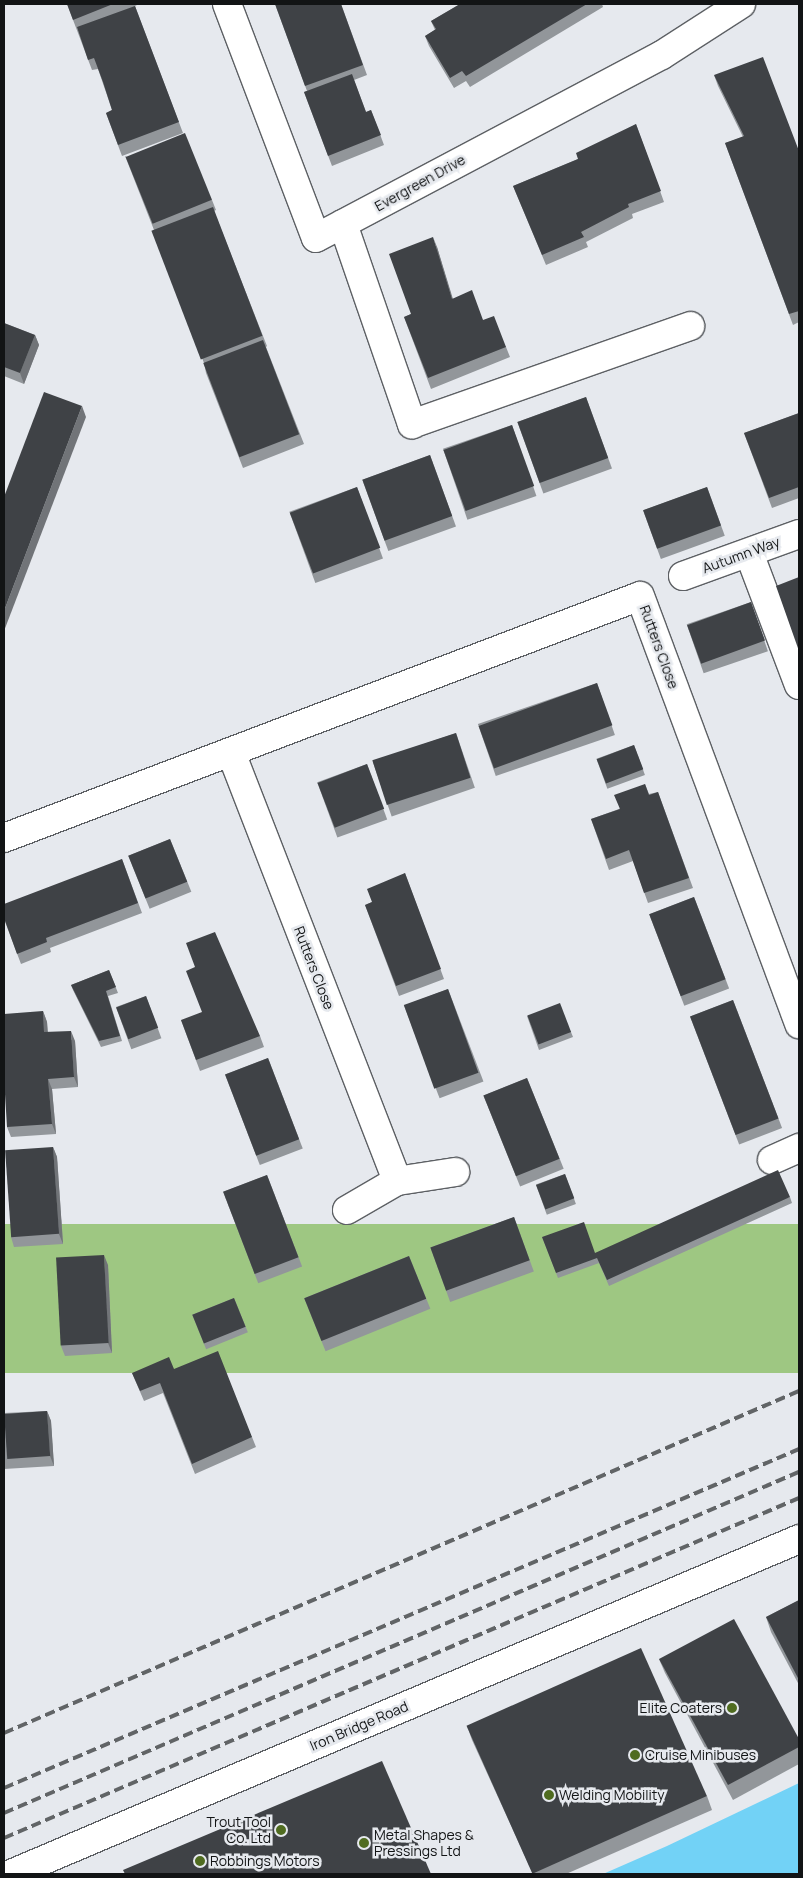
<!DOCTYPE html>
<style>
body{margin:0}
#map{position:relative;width:803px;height:1878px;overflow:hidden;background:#e6e9ee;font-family:Manrope,sans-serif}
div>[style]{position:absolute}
.forest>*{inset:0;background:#9ec782;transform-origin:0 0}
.water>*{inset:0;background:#72d2f6}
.roads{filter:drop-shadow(1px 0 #5d6064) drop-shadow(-1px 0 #5d6064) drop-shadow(0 1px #5d6064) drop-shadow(0 -1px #5d6064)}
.minor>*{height:28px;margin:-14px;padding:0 14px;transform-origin:14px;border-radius:14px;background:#fff}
.rail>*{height:4px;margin-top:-2px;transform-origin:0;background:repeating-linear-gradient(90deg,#616466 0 10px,transparent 0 15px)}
.wall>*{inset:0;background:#92969a;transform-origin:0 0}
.shaded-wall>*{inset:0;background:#717478}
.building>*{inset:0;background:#3f4246;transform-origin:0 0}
.dots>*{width:14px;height:14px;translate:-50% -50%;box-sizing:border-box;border:2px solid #e6e9ee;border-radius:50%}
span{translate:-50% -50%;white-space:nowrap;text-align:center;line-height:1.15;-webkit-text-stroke:5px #e6e9ee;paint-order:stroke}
.street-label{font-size:14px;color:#121415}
.poi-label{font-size:14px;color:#121415}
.right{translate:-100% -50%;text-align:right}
.left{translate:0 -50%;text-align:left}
.frame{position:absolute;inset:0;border:5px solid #121415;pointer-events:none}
</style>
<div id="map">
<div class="forest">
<i style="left:799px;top:1224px;width:149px;height:864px;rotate:90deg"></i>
</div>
<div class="water">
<i style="clip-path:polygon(799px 1783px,799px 1874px,603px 1874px,667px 1846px)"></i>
</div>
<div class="roads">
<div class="minor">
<i style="left:227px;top:4px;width:250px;rotate:69.2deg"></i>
<i style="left:316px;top:238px;width:391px;rotate:-27.9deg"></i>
<i style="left:662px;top:55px;width:94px;rotate:-32.8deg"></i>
<i style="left:343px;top:224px;width:212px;rotate:71deg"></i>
<i style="left:412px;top:424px;width:295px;rotate:-19.4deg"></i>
<i style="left:749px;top:553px;width:141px;rotate:69.3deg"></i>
<i style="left:683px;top:576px;width:123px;rotate:-19.9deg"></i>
<i style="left:232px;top:755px;width:457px;rotate:68.8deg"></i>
<i style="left:4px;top:838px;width:680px;rotate:-20.83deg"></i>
<i style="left:640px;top:596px;width:457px;rotate:69.6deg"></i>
<i style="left:772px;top:1160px;width:30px;rotate:-24deg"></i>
<i style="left:347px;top:1210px;width:58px;rotate:-30.1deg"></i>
<i style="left:397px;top:1181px;width:59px;rotate:-8.8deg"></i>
<i style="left:11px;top:1874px;width:856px;rotate:-23.03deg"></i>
</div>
</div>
<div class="rail">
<i style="left:4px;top:1733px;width:865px;rotate:-23.28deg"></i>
<i style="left:4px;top:1788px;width:864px;rotate:-23.09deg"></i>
<i style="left:4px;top:1813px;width:865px;rotate:-23.22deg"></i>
<i style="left:4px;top:1838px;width:865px;rotate:-23.16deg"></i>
</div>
<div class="wall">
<i style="clip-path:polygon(67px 4px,137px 4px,137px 5px,135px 6px,183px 133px,122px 156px,106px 113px,112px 110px,98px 69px,92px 70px)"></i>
<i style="clip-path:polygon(275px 4px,341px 4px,367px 75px,354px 80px,366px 112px,371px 110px,384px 145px,332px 166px,304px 92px,307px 91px)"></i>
<i style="clip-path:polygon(460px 4px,602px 4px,603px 7px,470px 87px,466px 81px,454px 88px,429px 46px,425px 36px,435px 30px,431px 21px)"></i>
<i style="clip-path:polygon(714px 75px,799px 151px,799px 322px,793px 325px,725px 143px,743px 137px,718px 86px)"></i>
<i style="clip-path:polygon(636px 124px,664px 202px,632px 214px,633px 218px,586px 242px,588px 247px,546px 265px,513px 186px,578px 159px)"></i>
<i style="clip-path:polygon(125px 156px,212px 200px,216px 210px,214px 211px,263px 336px,267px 346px,266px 347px,304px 444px,243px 468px,206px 373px,204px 363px,156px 241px,154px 230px)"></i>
<i style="clip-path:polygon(437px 247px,452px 298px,483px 320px,506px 347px,510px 357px,431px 389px,404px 317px,411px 314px)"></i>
<i style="clip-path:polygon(4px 323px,35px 335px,39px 345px,24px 384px,4px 376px)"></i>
<i style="left:586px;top:397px;width:76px;height:73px;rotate:70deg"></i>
<i style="clip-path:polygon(799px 413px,799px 498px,772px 508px,744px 433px)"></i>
<i style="left:512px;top:425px;width:75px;height:73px;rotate:71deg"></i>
<i style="left:430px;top:455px;width:76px;height:72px;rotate:70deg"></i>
<i style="left:357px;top:487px;width:76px;height:72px;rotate:70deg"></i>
<i style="left:707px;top:487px;width:52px;height:68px;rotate:70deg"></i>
<i style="left:751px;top:602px;width:52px;height:68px;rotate:71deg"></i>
<i style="left:597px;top:683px;width:55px;height:126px;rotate:71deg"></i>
<i style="left:456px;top:733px;width:58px;height:88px;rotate:71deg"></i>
<i style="left:634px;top:745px;width:32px;height:40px;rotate:70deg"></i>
<i style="left:367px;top:764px;width:59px;height:53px;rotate:70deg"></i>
<i style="clip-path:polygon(645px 784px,649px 794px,658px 792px,693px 888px,648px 903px,633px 861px,609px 870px,591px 819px,619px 809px)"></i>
<i style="left:170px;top:839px;width:57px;height:45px;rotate:68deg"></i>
<i style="clip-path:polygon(122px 859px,142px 913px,50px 948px,51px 952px,21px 964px,4px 919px)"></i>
<i style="clip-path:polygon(405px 873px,444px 979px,399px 996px,365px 905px,372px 902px)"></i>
<i style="left:694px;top:897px;width:98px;height:48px;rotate:69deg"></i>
<i style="clip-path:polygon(109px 970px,118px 993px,108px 996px,122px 1041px,101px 1047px,73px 990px,71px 985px)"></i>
<i style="left:448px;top:989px;width:99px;height:47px;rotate:69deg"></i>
<i style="left:146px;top:996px;width:45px;height:32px;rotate:70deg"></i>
<i style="left:733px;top:1000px;width:137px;height:46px;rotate:69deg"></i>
<i style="clip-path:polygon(43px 1011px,47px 1022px,48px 1032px,75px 1041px,78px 1087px,52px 1089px,56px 1134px,11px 1137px,7px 1127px)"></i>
<i style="clip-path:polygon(527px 1016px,571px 1032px,573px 1037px,539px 1050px)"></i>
<i style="clip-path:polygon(181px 1020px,260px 1036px,264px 1047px,200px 1071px)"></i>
<i style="left:268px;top:1058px;width:97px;height:46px;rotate:69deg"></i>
<i style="left:527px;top:1078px;width:98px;height:47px;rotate:68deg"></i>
<i style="clip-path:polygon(53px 1147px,57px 1157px,63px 1244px,14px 1247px,11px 1237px)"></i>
<i style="left:565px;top:1174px;width:32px;height:31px;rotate:70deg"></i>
<i style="left:267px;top:1175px;width:98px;height:47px;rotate:69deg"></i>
<i style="clip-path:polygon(790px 1197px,792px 1203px,609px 1286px,599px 1263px,558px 1278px,542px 1237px,595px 1253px)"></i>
<i style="left:514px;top:1217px;width:58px;height:89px;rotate:70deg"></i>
<i style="left:409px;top:1256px;width:57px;height:113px;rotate:68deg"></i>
<i style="clip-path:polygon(108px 1265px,112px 1353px,65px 1356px,61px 1346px)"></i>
<i style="left:234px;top:1298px;width:37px;height:45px;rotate:68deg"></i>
<i style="clip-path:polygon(174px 1369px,252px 1437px,256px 1447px,195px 1474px,163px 1393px,144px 1401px,132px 1373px)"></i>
<i style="clip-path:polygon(47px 1411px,51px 1421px,54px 1466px,4px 1469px,4px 1413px)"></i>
<i style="clip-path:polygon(799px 1600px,799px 1685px,771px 1632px,766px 1617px)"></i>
<i style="clip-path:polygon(659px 1659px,799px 1739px,799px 1764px,733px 1800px,665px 1673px)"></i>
<i style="clip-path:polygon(467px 1726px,707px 1796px,712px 1810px,566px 1874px,533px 1874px,472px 1740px)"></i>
</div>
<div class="shaded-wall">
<i style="clip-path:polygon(433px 237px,437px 247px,456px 309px,452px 299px)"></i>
<i style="clip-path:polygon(35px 335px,39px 345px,24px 384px,20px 373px)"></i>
<i style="clip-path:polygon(82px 406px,86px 417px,4px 631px,4px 611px)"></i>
<i style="clip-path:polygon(43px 1011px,47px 1022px,48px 1043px,44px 1032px)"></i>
<i style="clip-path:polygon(71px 1031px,75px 1041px,78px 1087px,74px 1077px)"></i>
<i style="clip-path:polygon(48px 1079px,52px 1089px,56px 1134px,52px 1124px)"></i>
<i style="clip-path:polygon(53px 1147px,57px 1157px,63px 1244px,59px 1234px)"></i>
<i style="clip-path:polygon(104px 1255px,108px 1265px,112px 1353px,108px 1343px)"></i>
<i style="clip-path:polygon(47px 1411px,51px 1421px,54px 1466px,50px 1456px)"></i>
</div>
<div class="building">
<i style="clip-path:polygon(67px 4px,113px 4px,73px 20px)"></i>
<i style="clip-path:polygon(275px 4px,341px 4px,363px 65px,305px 86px)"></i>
<i style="clip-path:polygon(460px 4px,587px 4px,466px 76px,462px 71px,450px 78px,425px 36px,436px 29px,431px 21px)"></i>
<i style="clip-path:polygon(135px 6px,179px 122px,118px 145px,106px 113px,112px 110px,103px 82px,94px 58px,88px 60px,77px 27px)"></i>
<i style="clip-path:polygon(763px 57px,799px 151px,799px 311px,789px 314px,725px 143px,744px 136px,714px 75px)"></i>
<i style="clip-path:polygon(352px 74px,366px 112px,371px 110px,381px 135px,328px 156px,304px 92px)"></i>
<i style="clip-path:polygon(636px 124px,661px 191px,628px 204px,629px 207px,581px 232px,584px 237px,542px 255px,513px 186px,578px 159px,576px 153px)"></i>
<i style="left:185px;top:133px;width:72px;height:64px;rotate:68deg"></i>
<i style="left:213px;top:207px;width:138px;height:66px;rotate:69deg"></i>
<i style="clip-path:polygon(433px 237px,452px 299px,472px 290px,483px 320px,494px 316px,506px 347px,428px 378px,404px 317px,411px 314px,389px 254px)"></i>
<i style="clip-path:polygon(4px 323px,35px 335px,20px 373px,4px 367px)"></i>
<i style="left:263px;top:340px;width:101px;height:64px;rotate:69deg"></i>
<i style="clip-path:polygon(44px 392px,82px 406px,4px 611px,4px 497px)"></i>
<i style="left:586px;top:397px;width:65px;height:73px;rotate:70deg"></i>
<i style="clip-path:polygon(799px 413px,799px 487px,769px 498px,744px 433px)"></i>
<i style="left:512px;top:425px;width:65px;height:73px;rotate:70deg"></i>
<i style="left:430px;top:455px;width:65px;height:72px;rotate:70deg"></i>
<i style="left:357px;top:487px;width:65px;height:72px;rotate:69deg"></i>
<i style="left:707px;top:487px;width:41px;height:68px;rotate:70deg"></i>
<i style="clip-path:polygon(799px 577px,799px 651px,776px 586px)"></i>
<i style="left:751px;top:602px;width:41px;height:68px;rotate:70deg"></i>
<i style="left:597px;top:683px;width:45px;height:126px;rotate:70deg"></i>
<i style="left:456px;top:733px;width:47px;height:88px;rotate:72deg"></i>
<i style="left:634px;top:745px;width:26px;height:40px;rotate:69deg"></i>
<i style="left:367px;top:764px;width:48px;height:53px;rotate:69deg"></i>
<i style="clip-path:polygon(645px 784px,649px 795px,658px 792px,689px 878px,644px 893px,629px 850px,606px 859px,591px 819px,620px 809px,614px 795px)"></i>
<i style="left:170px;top:839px;width:46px;height:45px;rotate:68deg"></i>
<i style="clip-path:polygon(122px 859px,138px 903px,46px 938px,47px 942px,17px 954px,4px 918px,4px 904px)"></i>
<i style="clip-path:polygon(405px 873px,441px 969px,396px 986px,365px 905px,372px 902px,367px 889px)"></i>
<i style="left:694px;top:897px;width:88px;height:48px;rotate:69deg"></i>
<i style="clip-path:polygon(215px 932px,260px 1036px,196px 1060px,181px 1020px,202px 1012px,186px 971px,195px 967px,186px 943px)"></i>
<i style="clip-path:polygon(109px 970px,116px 987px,106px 991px,120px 1036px,99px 1041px,71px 985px)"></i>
<i style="left:448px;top:989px;width:89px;height:47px;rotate:70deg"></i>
<i style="left:146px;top:996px;width:34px;height:32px;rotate:69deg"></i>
<i style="left:733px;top:1000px;width:127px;height:46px;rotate:69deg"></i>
<i style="left:560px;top:1003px;width:31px;height:35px;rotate:69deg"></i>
<i style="clip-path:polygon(43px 1011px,44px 1032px,71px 1031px,74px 1077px,48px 1079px,52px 1124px,7px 1127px,4px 1078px,4px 1014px)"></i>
<i style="left:268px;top:1058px;width:87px;height:46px;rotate:69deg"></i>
<i style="left:527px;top:1078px;width:87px;height:47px;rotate:68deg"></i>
<i style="left:53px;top:1147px;width:87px;height:48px;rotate:86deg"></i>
<i style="clip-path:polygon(778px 1170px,790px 1197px,607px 1280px,597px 1258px,556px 1273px,542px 1237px,584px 1222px,595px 1253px)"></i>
<i style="left:565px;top:1174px;width:26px;height:31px;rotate:69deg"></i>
<i style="left:267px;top:1175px;width:88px;height:47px;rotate:69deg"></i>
<i style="left:514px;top:1217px;width:46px;height:89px;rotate:70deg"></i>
<i style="left:104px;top:1255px;width:88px;height:48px;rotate:87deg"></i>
<i style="left:409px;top:1256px;width:46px;height:113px;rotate:68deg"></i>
<i style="left:234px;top:1298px;width:31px;height:45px;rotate:68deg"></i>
<i style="clip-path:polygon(218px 1351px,252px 1437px,192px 1464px,160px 1383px,140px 1391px,132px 1373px,169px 1357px,174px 1369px)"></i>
<i style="left:47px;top:1411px;width:45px;height:43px;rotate:86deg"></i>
<i style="clip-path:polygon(799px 1600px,799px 1680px,766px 1617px)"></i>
<i style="clip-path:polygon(734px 1619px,799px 1739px,799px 1747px,728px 1785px,659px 1659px)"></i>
<i style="left:641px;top:1648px;width:162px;height:191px;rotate:66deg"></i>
<i style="clip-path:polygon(382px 1761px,431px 1874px,125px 1874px,123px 1870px)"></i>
</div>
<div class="dots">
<i style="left:732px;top:1708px;background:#506c20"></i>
<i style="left:635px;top:1755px;background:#506c20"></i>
<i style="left:549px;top:1795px;background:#506c20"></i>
<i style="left:281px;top:1830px;background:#506c20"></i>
<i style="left:364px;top:1843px;background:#506c20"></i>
<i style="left:200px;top:1861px;background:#506c20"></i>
</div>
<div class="street-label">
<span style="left:420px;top:183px;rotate:-29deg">Evergreen Drive</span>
<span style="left:741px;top:555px;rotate:-20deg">Autumn Way</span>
<span style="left:659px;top:647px;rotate:70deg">Rutters Close</span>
<span style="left:314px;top:968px;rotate:69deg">Rutters Close</span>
<span style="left:359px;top:1726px;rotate:-23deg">Iron Bridge Road</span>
</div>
<div class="poi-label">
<span class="right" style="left:722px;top:1708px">Elite Coaters</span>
<span class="left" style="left:645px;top:1755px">Cruise Minibuses</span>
<span class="left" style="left:559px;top:1795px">Welding Mobility</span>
<span class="right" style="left:271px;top:1830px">Trout Tool<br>Co. Ltd</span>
<span class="left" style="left:374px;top:1843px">Metal Shapes &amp;<br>Pressings Ltd</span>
<span class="left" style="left:210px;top:1861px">Robbings Motors</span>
</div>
<div class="frame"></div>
</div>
